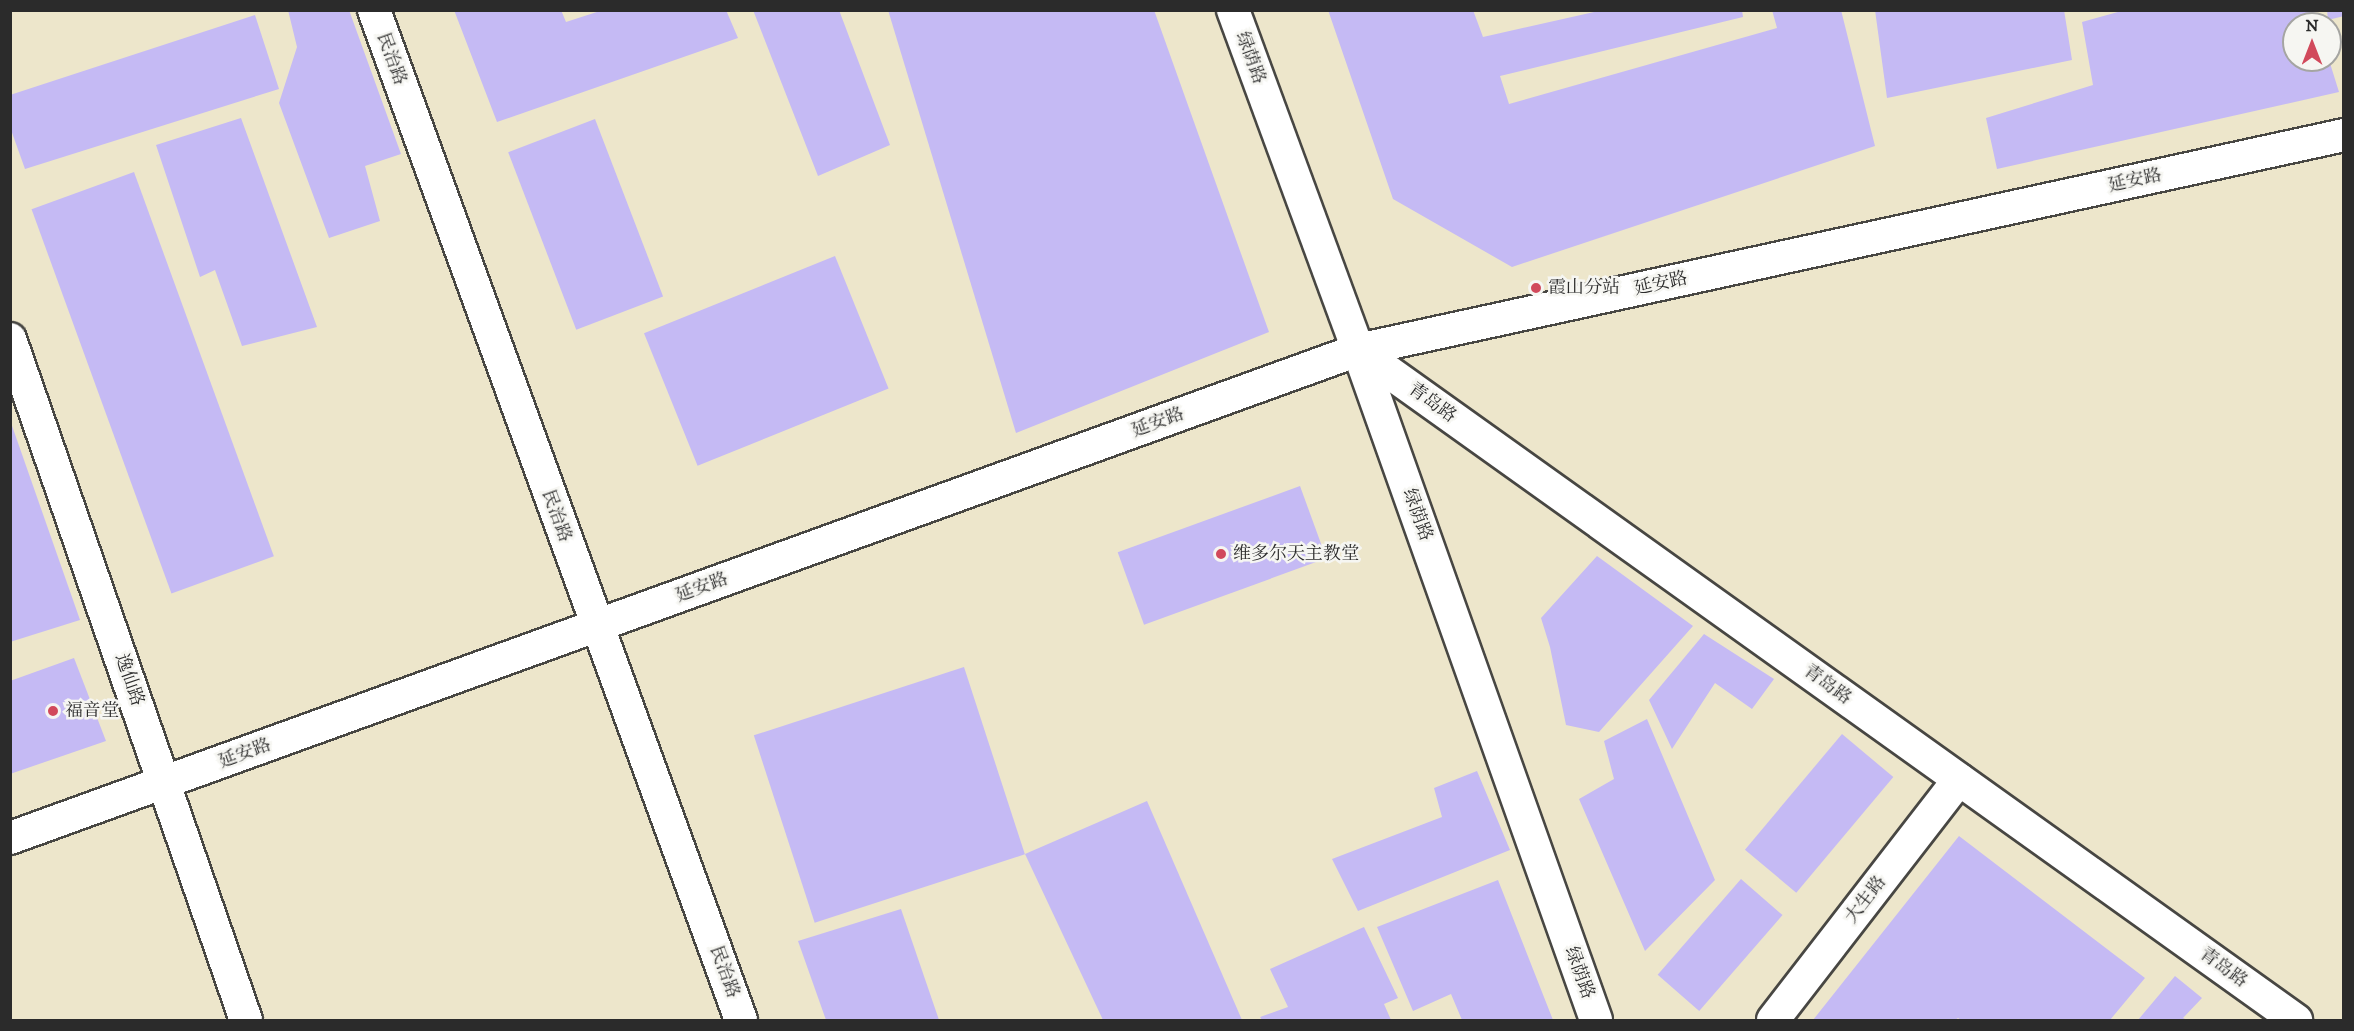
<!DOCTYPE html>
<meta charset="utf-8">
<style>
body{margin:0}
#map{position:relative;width:2354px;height:1031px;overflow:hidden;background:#ede6cb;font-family:"IM FELL DW Pica","Noto Serif SC",serif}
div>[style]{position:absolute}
.building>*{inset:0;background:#c5baf4;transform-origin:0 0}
.roads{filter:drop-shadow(2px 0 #484743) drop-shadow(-2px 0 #484743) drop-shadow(0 2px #484743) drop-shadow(0 -2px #484743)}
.street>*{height:32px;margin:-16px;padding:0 16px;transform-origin:16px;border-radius:16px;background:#fff}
.dots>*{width:16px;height:16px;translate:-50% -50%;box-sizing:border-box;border:3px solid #f6f6f2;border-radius:50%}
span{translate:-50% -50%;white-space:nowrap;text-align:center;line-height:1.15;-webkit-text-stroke:5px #f6f6f2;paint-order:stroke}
.street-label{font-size:18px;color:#2b2b2b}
.poi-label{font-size:18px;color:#2b2b2b}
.left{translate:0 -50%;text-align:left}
.frame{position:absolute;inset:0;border:12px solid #2b2b2b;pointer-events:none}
.north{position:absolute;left:2282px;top:12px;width:60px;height:60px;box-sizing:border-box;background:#f6f6f2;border:2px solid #a5a5a2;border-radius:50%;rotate:0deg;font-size:16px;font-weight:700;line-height:24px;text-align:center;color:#2b2b2b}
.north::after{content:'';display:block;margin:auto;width:21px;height:27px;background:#d1495b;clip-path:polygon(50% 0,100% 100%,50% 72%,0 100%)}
</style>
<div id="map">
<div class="building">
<i style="clip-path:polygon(288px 10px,349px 10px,401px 154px,365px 166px,380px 221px,329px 238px,279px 103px,297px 47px)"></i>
<i style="clip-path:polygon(454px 10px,561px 10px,566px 22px,603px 10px,726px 10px,738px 38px,497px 122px)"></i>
<i style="clip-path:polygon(753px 10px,839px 10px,890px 145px,818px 176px)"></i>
<i style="clip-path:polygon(888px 10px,1154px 10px,1269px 332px,1016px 433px)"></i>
<i style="clip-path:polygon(1328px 10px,1473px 10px,1483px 37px,1603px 10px,1742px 10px,1743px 17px,1500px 76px,1509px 104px,1777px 28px,1772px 10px,1841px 10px,1875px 146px,1512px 267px,1393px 199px)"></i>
<i style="clip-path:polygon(1875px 10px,2064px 10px,2072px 60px,1887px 98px)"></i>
<i style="clip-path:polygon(2125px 10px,2314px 10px,2318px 24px,2294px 24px,2294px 60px,2329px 60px,2339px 92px,1997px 169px,1986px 118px,2093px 85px,2082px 22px)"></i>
<i style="clip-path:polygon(2327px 10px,2344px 10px,2344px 16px,2328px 20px)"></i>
<i style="clip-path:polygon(255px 15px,279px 89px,25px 169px,10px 127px,10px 95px)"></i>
<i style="clip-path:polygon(241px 118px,317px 327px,242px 346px,215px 270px,200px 277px,156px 145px)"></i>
<i style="left:595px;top:119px;width:190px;height:93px;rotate:69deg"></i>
<i style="left:134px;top:172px;width:409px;height:109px;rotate:70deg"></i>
<i style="left:835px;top:256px;width:143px;height:206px;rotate:68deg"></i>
<i style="clip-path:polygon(10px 420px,80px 620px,10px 642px)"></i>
<i style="left:1300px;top:486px;width:77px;height:194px;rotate:70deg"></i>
<i style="clip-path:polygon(1597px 556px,1693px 626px,1599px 732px,1566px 725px,1550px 647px,1541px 618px)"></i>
<i style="clip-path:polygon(1704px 634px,1774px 679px,1752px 709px,1715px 683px,1672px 749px,1649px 700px)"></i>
<i style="clip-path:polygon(74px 658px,106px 741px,10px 774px,10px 681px)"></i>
<i style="left:964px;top:667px;width:197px;height:221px;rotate:72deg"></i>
<i style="clip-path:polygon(1647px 719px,1715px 880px,1645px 951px,1579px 799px,1614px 779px,1604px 741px)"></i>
<i style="left:1842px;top:734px;width:67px;height:151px;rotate:40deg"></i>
<i style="clip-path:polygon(1477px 771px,1510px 850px,1358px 911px,1332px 859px,1442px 817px,1434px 788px)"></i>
<i style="clip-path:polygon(1147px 801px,1242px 1020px,1103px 1020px,1025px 854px)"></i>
<i style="clip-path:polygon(1959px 836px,2145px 978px,2110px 1020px,1961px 1020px,1958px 1018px,1955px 1020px,1813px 1020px)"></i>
<i style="left:1741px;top:879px;width:55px;height:127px;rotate:41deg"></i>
<i style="clip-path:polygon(1498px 880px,1553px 1020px,1462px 1020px,1451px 994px,1413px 1011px,1377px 927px)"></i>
<i style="clip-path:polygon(901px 909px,939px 1020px,826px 1020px,798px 941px)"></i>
<i style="clip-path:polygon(1364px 927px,1398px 998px,1384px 1004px,1391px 1020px,1262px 1020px,1260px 1017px,1288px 1007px,1270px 969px)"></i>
<i style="clip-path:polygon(2175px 976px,2202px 998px,2183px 1018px,2187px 1020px,2138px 1020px)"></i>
</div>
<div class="roads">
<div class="street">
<i style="left:374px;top:10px;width:1075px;rotate:70.03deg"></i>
<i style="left:1233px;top:10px;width:362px;rotate:69.8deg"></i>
<i style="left:1358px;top:350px;width:711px;rotate:70.44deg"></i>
<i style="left:10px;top:339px;width:721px;rotate:70.89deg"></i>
<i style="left:1358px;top:350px;width:1153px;rotate:35.54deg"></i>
<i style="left:10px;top:838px;width:1434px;rotate:-19.9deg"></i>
<i style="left:1358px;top:350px;width:1009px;rotate:-12.3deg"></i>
<i style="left:1773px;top:1020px;width:304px;rotate:-52.3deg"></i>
</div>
</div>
<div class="dots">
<i style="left:1536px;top:288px;background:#d1495b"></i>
<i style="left:1221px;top:554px;background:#d1495b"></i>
<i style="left:53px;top:711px;background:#d1495b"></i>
</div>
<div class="street-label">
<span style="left:1250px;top:58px;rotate:70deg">绿荫路</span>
<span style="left:391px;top:59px;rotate:70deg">民治路</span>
<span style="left:2135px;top:181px;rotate:-12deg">延安路</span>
<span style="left:1661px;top:284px;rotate:-12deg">延安路</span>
<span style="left:1432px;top:403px;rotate:36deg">青岛路</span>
<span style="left:1158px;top:423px;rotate:-20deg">延安路</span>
<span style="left:1417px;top:515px;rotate:70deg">绿荫路</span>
<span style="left:556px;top:516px;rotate:70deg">民治路</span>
<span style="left:702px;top:588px;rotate:-20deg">延安路</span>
<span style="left:129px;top:680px;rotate:71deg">逸仙路</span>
<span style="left:1827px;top:685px;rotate:36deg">青岛路</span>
<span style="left:245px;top:754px;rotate:-20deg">延安路</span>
<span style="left:1866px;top:900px;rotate:-52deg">大生路</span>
<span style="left:2223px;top:968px;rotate:36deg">青岛路</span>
<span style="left:724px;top:972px;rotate:70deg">民治路</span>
<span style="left:1579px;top:973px;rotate:70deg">绿荫路</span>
</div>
<div class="poi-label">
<span class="left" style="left:1548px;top:288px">霞山分站</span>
<span class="left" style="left:1233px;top:554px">维多尔天主教堂</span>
<span class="left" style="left:65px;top:711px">福音堂</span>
</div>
<div class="frame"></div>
<div class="north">N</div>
</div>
